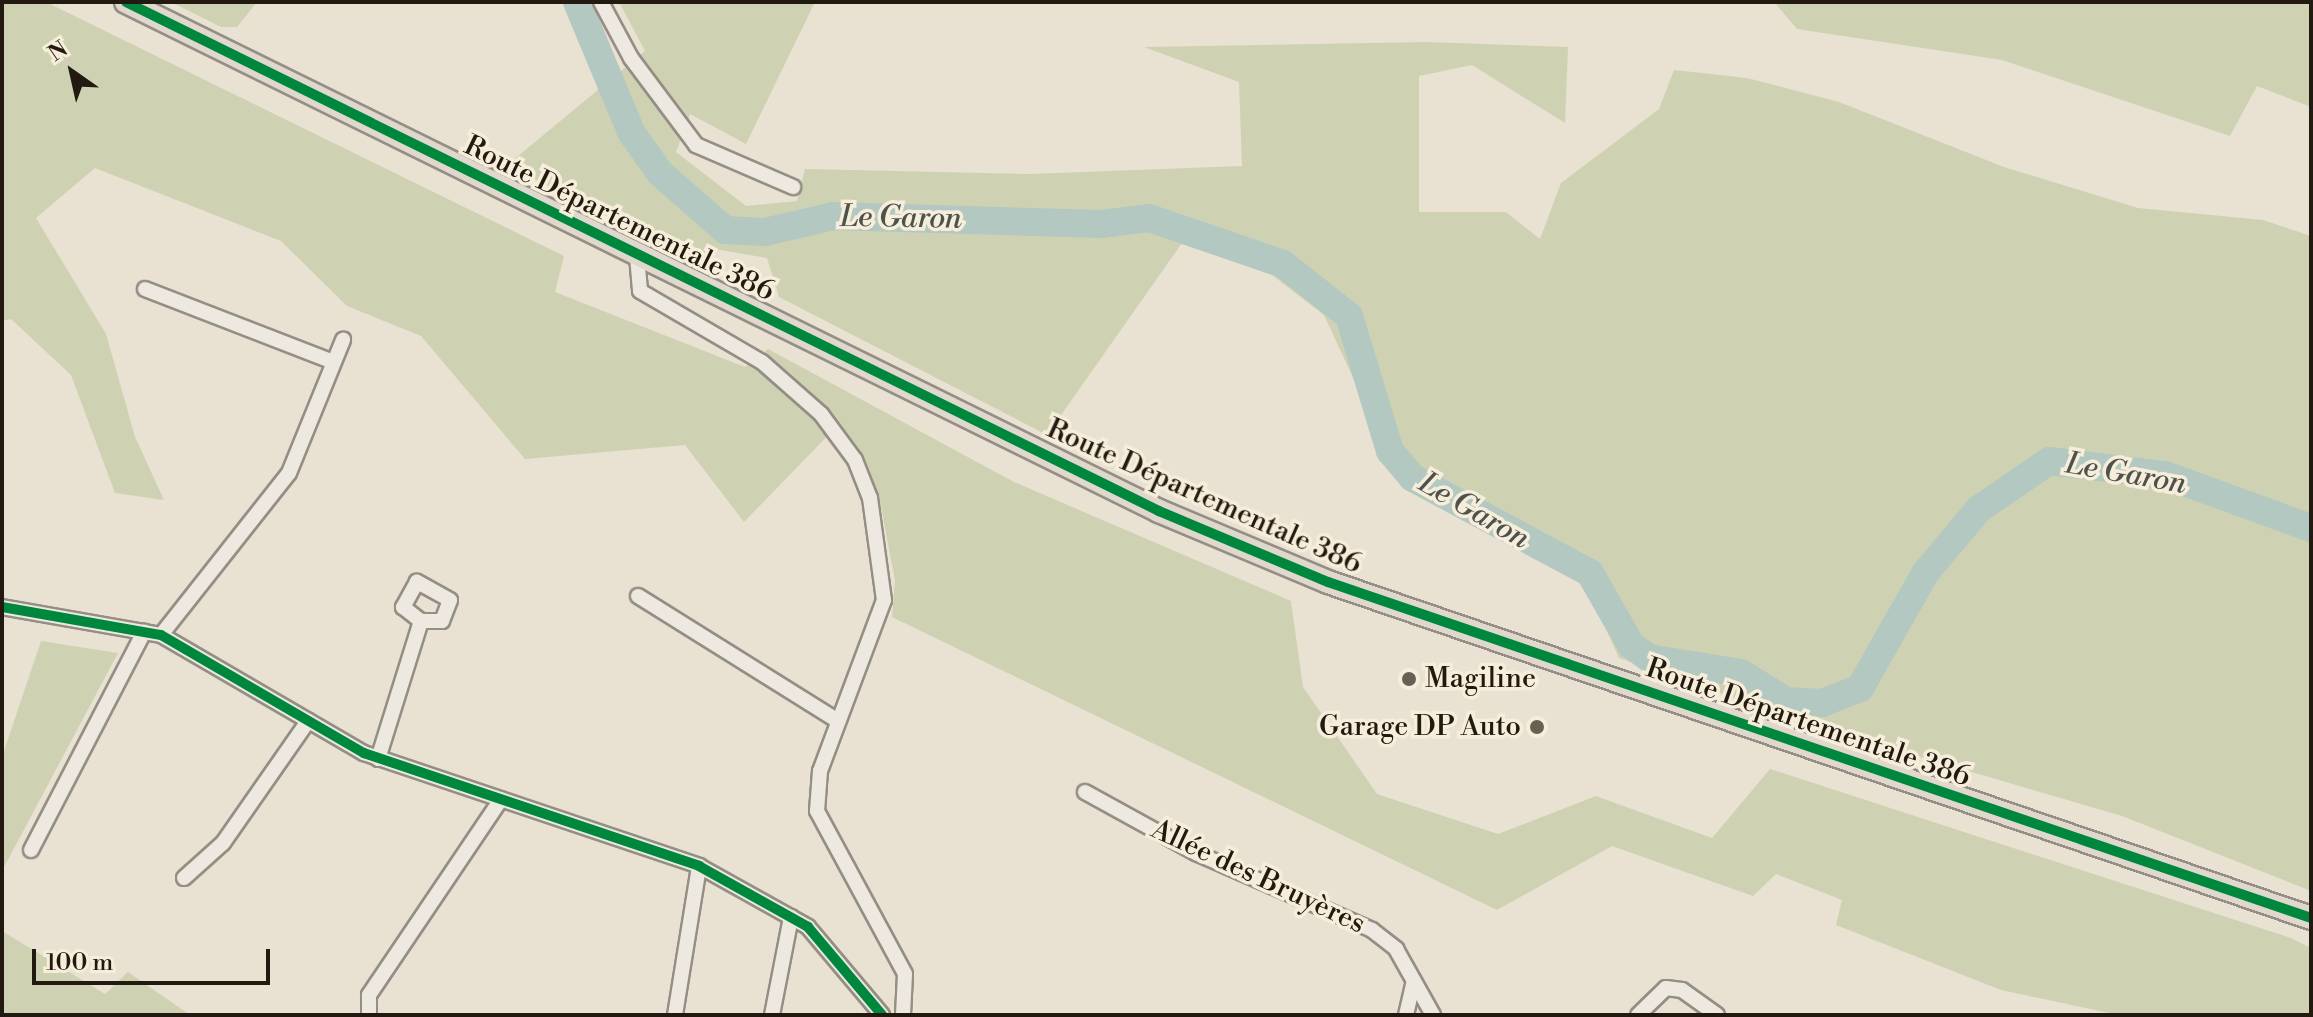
<!DOCTYPE html>
<meta charset="utf-8">
<style>
body{margin:0}
#map{position:relative;width:2313px;height:1017px;overflow:hidden;background:#e9e1d2;font-family:"Libre Bodoni",serif}
div>[style]{position:absolute}
.green>*{inset:0;background:#cfd2b2}
.river>*{height:28px;margin:-14px;padding:0 14px;transform-origin:14px;border-radius:14px;background:#b3c8c1}
.roads{filter:drop-shadow(2px 0 #948e85) drop-shadow(-2px 0 #948e85) drop-shadow(0 2px #948e85) drop-shadow(0 -2px #948e85)}
.minor>*{height:14px;margin:-7px;padding:0 7px;transform-origin:7px;border-radius:7px;background:#ede9e1}
.primary>*{height:22px;margin:-11px;padding:0 11px;transform-origin:11px;border-radius:11px;background:#e0d8cc}
.cycleway>*{height:10px;margin:-5px;padding:0 5px;transform-origin:5px;border-radius:5px;background:#00873e}
.dots>*{width:22px;height:22px;translate:-50% -50%;box-sizing:border-box;border:4px solid #f7eddb;border-radius:50%}
span{translate:-50% -50%;white-space:nowrap;text-align:center;line-height:1.15;-webkit-text-stroke:7px #f7eddb;paint-order:stroke}
.street-label{font-size:28px;color:#221a10}
.poi-label{font-size:28px;color:#221a10}
.left{translate:0 -50%;text-align:left}
.right{translate:-100% -50%;text-align:right}
.water-label{font-size:30px;color:#4d534c;font-style:italic}
.frame{position:absolute;inset:0;border:4px solid #221a10;pointer-events:none}
.north{position:absolute;left:32px;top:32px;width:80px;height:80px;-webkit-text-stroke:6px #f7eddb;paint-order:stroke;rotate:326deg;font-size:22px;font-weight:700;line-height:32px;text-align:center;color:#221a10}
.north::after{content:'';display:block;margin:auto;width:28px;height:36px;background:#221a10;clip-path:polygon(50% 0,100% 100%,50% 72%,0 100%)}
.scale{position:absolute;left:32px;top:949px;width:238px;height:36px;box-sizing:border-box;border:4px solid #221a10;border-top:0;padding-left:10px;font-size:24px;line-height:28px;white-space:nowrap;color:#221a10;-webkit-text-stroke:6px #f7eddb;paint-order:stroke}
</style>
<div id="map">
<div class="green">
<i style="clip-path:polygon(2px 2px,46px 2px,564px 256px,555px 292px,745px 367px,768px 349px,1014px 482px,1291px 601px,1303px 687px,1377px 794px,1498px 834px,1596px 796px,1712px 838px,1770px 769px,2291px 938px,2311px 948px,2311px 1015px,2118px 1015px,2001px 990px,1836px 925px,1842px 900px,1776px 874px,1753px 896px,1612px 846px,1497px 910px,892px 617px,895px 581px,881px 506px,838px 425px,744px 522px,685px 445px,525px 459px,421px 336px,347px 306px,281px 241px,95px 168px,36px 218px,106px 334px,135px 437px,164px 500px,115px 493px,71px 375px,11px 319px,2px 321px)"></i>
<i style="clip-path:polygon(171px 2px,257px 2px,237px 27px,221px 27px)"></i>
<i style="clip-path:polygon(619px 2px,815px 2px,746px 144px,690px 114px,676px 152px,746px 206px,797px 201px,805px 169px,1030px 174px,1242px 166px,1239px 82px,1144px 47px,1427px 42px,1568px 47px,1565px 123px,1472px 65px,1419px 76px,1419px 212px,1506px 212px,1540px 239px,1561px 183px,1659px 109px,1674px 70px,1747px 78px,1839px 102px,2004px 167px,2138px 208px,2263px 220px,2311px 236px,2311px 891px,2122px 816px,1808px 724px,1619px 658px,1582px 576px,1435px 504px,1392px 462px,1324px 315px,1268px 272px,1182px 243px,1047px 435px,779px 297px,767px 258px,715px 249px,702px 265px,507px 165px,645px 51px)"></i>
<i style="clip-path:polygon(1774px 2px,2311px 2px,2311px 107px,2257px 86px,2230px 136px,2002px 60px,1797px 29px)"></i>
<i style="clip-path:polygon(41px 641px,118px 653px,2px 871px,2px 757px)"></i>
<i style="clip-path:polygon(2px 931px,105px 994px,128px 972px,190px 1015px,2px 1015px)"></i>
</div>
<div class="river">
<i style="left:577px;top:2px;width:141px;rotate:67.4deg"></i>
<i style="left:631px;top:132px;width:50px;rotate:54.7deg"></i>
<i style="left:660px;top:173px;width:86px;rotate:41.2deg"></i>
<i style="left:725px;top:230px;width:40px;rotate:2.9deg"></i>
<i style="left:765px;top:232px;width:70px;rotate:-13.2deg"></i>
<i style="left:833px;top:216px;width:268px;rotate:1.7deg"></i>
<i style="left:1101px;top:224px;width:48px;rotate:-7.1deg"></i>
<i style="left:1149px;top:218px;width:142px;rotate:18.9deg"></i>
<i style="left:1283px;top:264px;width:84px;rotate:38.2deg"></i>
<i style="left:1349px;top:316px;width:141px;rotate:73.1deg"></i>
<i style="left:1390px;top:451px;width:35px;rotate:50deg"></i>
<i style="left:1413px;top:478px;width:201px;rotate:28.2deg"></i>
<i style="left:1590px;top:573px;width:83px;rotate:60.3deg"></i>
<i style="left:1631px;top:645px;width:22px;rotate:36deg"></i>
<i style="left:1649px;top:658px;width:93px;rotate:9.3deg"></i>
<i style="left:1741px;top:673px;width:53px;rotate:31.9deg"></i>
<i style="left:1786px;top:701px;width:36px;rotate:3deg"></i>
<i style="left:1822px;top:703px;width:41px;rotate:-21.5deg"></i>
<i style="left:1860px;top:688px;width:133px;rotate:-60.4deg"></i>
<i style="left:1926px;top:572px;width:82px;rotate:-49.9deg"></i>
<i style="left:1979px;top:509px;width:85px;rotate:-34.4deg"></i>
<i style="left:2049px;top:461px;width:117px;rotate:6.9deg"></i>
<i style="left:2165px;top:475px;width:155px;rotate:20deg"></i>
</div>
<div class="roads">
<div class="minor">
<i style="left:601px;top:2px;width:64px;rotate:61.8deg"></i>
<i style="left:631px;top:58px;width:109px;rotate:53.2deg"></i>
<i style="left:696px;top:145px;width:106px;rotate:23.4deg"></i>
<i style="left:637px;top:256px;width:35px;rotate:85deg"></i>
<i style="left:640px;top:291px;width:141px;rotate:30.2deg"></i>
<i style="left:762px;top:362px;width:79px;rotate:41.4deg"></i>
<i style="left:821px;top:414px;width:57px;rotate:53.5deg"></i>
<i style="left:855px;top:460px;width:41px;rotate:68.5deg"></i>
<i style="left:870px;top:498px;width:103px;rotate:82.2deg"></i>
<i style="left:884px;top:600px;width:183px;rotate:110.5deg"></i>
<i style="left:820px;top:771px;width:40px;rotate:94.3deg"></i>
<i style="left:817px;top:811px;width:185px;rotate:61.6deg"></i>
<i style="left:905px;top:974px;width:41px;rotate:92.8deg"></i>
<i style="left:145px;top:289px;width:202px;rotate:21.2deg"></i>
<i style="left:638px;top:596px;width:236px;rotate:32deg"></i>
<i style="left:2px;top:607px;width:161px;rotate:10deg"></i>
<i style="left:161px;top:635px;width:235px;rotate:30.2deg"></i>
<i style="left:364px;top:753px;width:354px;rotate:18.6deg"></i>
<i style="left:699px;top:866px;width:125px;rotate:29.2deg"></i>
<i style="left:808px;top:927px;width:115px;rotate:49.9deg"></i>
<i style="left:161px;top:635px;width:206px;rotate:-51.7deg"></i>
<i style="left:289px;top:473px;width:144px;rotate:-67.9deg"></i>
<i style="left:378px;top:759px;width:145px;rotate:-72.7deg"></i>
<i style="left:421px;top:621px;width:21px"></i>
<i style="left:442px;top:621px;width:22px;rotate:-69deg"></i>
<i style="left:450px;top:600px;width:38px;rotate:-151deg"></i>
<i style="left:417px;top:582px;width:29px;rotate:119deg"></i>
<i style="left:403px;top:607px;width:23px;rotate:38deg"></i>
<i style="left:1085px;top:792px;width:127px;rotate:28.8deg"></i>
<i style="left:1196px;top:853px;width:192px;rotate:23.6deg"></i>
<i style="left:1372px;top:930px;width:31px;rotate:38deg"></i>
<i style="left:1396px;top:949px;width:76px;rotate:60.7deg"></i>
<i style="left:31px;top:850px;width:246px;rotate:-62.6deg"></i>
<i style="left:184px;top:878px;width:52px;rotate:-41.9deg"></i>
<i style="left:223px;top:843px;width:149px;rotate:-55.1deg"></i>
<i style="left:369px;top:1015px;width:20px;rotate:-90deg"></i>
<i style="left:369px;top:995px;width:236px;rotate:-56deg"></i>
<i style="left:675px;top:1015px;width:151px;rotate:-80.8deg"></i>
<i style="left:772px;top:1015px;width:100px;rotate:-79deg"></i>
<i style="left:1406px;top:1015px;width:35px;rotate:-77deg"></i>
<i style="left:1638px;top:1015px;width:39px;rotate:-44deg"></i>
<i style="left:1666px;top:988px;width:16px;rotate:7deg"></i>
<i style="left:1682px;top:990px;width:43px;rotate:35.5deg"></i>
</div>
<div class="primary">
<i style="left:126px;top:2px;width:1152px;rotate:26.23deg"></i>
<i style="left:1159px;top:511px;width:183px;rotate:22.8deg"></i>
<i style="left:1328px;top:582px;width:1039px;rotate:18.87deg"></i>
</div>
</div>
<div class="cycleway">
<i style="left:126px;top:2px;width:1152px;rotate:26.23deg"></i>
<i style="left:1159px;top:511px;width:183px;rotate:22.8deg"></i>
<i style="left:1328px;top:582px;width:1039px;rotate:18.87deg"></i>
<i style="left:2px;top:607px;width:161px;rotate:10deg"></i>
<i style="left:161px;top:635px;width:235px;rotate:30.2deg"></i>
<i style="left:364px;top:753px;width:354px;rotate:18.6deg"></i>
<i style="left:699px;top:866px;width:125px;rotate:29.2deg"></i>
<i style="left:808px;top:927px;width:115px;rotate:49.9deg"></i>
</div>
<div class="dots">
<i style="left:1409px;top:679px;background:#686054"></i>
<i style="left:1537px;top:727px;background:#686054"></i>
</div>
<div class="street-label">
<span style="left:619px;top:219px;rotate:26deg">Route Départementale 386</span>
<span style="left:1204px;top:497px;rotate:24deg">Route Départementale 386</span>
<span style="left:1808px;top:723px;rotate:19deg">Route Départementale 386</span>
<span style="left:1258px;top:877px;rotate:25deg">Allée des Bruyères</span>
</div>
<div class="poi-label">
<span class="left" style="left:1425px;top:679px">Magiline</span>
<span class="right" style="left:1521px;top:727px">Garage DP Auto</span>
</div>
<div class="water-label">
<span style="left:901px;top:218px;rotate:1deg">Le Garon</span>
<span style="left:2126px;top:474px;rotate:10deg">Le Garon</span>
<span style="left:1474px;top:511px;rotate:30deg">Le Garon</span>
</div>
<div class="frame"></div>
<div class="north">N</div>
<div class="scale">100 m</div>
</div>
